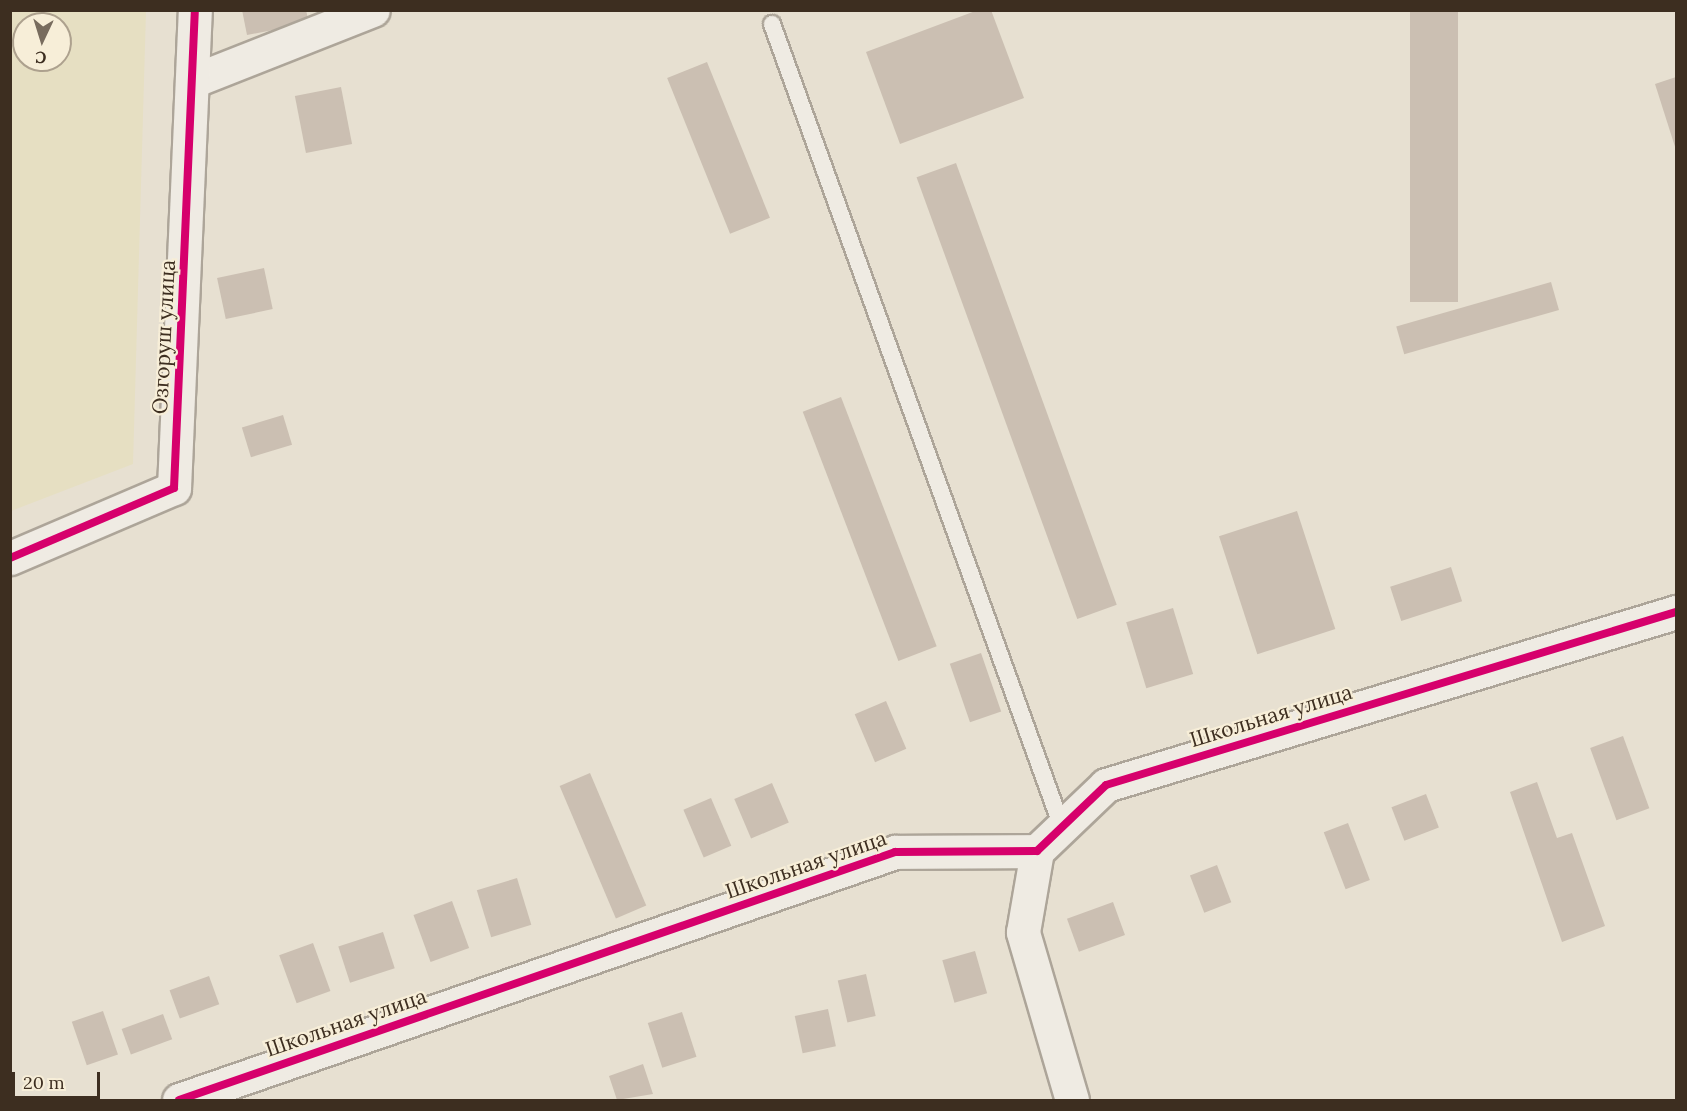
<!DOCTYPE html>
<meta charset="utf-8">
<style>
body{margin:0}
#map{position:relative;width:1687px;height:1111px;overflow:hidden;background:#e7e0d1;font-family:Lora,serif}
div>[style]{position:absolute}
.farmland>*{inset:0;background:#e6dfc2}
.building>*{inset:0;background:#cbbfb2;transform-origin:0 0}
.roads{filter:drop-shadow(2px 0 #ada599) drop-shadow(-2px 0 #ada599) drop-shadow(0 2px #ada599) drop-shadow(0 -2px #ada599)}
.lane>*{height:16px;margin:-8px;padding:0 8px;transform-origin:8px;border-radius:8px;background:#efebe3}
.street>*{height:33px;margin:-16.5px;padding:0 16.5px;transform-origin:16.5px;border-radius:16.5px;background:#efebe3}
.secondary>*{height:33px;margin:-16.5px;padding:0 16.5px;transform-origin:16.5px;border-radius:16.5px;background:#efebe3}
.cycleway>*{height:8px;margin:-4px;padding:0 4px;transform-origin:4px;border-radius:4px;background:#d6006c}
span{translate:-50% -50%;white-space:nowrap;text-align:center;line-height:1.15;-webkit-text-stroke:4.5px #f7eed8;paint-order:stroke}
.street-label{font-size:21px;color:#3d2e20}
.frame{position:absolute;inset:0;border:12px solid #3d2e20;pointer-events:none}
.north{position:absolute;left:12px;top:12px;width:60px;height:60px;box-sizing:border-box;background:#f7eed8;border:2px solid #ada18e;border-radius:50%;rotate:184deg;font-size:16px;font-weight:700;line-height:24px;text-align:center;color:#3d2e20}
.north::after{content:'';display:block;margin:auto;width:21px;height:27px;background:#786c5e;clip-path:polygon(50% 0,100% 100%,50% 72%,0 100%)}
.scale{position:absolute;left:12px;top:1072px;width:88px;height:27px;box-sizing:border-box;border:3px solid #3d2e20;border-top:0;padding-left:8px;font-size:18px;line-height:21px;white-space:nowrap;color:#3d2e20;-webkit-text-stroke:4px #f7eed8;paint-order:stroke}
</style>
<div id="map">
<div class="farmland">
<i style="clip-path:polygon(evenodd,11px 10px,146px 11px,133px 464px,11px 511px,11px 10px,24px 24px,60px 24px,60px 60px,24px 60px,24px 24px)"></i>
</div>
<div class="building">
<i style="clip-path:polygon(242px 10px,306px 10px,309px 23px,247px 35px)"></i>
<i style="clip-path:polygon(978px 10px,991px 10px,1024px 98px,900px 144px,866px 52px)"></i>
<i style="left:1410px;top:10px;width:48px;height:292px"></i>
<i style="left:707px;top:62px;width:168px;height:43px;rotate:68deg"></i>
<i style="clip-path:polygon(1676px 77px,1676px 150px,1655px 84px)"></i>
<i style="left:341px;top:87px;width:58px;height:47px;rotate:79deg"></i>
<i style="left:956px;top:163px;width:470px;height:42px;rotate:70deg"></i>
<i style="left:264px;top:268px;width:42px;height:48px;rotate:78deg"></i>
<i style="left:1551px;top:282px;width:29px;height:161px;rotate:74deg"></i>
<i style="left:841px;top:397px;width:267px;height:41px;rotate:69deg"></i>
<i style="left:283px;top:415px;width:31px;height:43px;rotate:73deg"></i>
<i style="left:1297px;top:511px;width:124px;height:82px;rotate:72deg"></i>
<i style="left:1451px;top:567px;width:36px;height:64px;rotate:72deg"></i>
<i style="left:1173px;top:608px;width:69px;height:49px;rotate:73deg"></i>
<i style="left:981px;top:653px;width:62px;height:33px;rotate:71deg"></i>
<i style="left:886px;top:701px;width:52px;height:34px;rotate:67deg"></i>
<i style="left:1623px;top:736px;width:77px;height:35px;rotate:70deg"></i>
<i style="left:590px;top:773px;width:144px;height:33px;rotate:67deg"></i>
<i style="clip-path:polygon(1537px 782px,1557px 838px,1572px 833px,1605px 926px,1562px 942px,1510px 792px)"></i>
<i style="left:772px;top:783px;width:43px;height:41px;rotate:67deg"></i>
<i style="left:1426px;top:794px;width:36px;height:37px;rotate:69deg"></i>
<i style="left:711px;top:798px;width:52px;height:30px;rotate:67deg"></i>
<i style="left:1348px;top:823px;width:61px;height:26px;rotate:69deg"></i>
<i style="left:1217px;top:865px;width:40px;height:29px;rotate:69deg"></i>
<i style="left:517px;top:878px;width:49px;height:42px;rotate:73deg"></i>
<i style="left:452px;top:901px;width:50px;height:41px;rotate:70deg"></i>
<i style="left:1113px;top:902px;width:35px;height:49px;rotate:70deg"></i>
<i style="left:383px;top:932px;width:38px;height:47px;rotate:72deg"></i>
<i style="left:313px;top:943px;width:51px;height:36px;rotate:70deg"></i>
<i style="left:975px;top:951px;width:44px;height:34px;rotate:74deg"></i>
<i style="left:866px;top:974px;width:43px;height:29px;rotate:77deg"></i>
<i style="left:209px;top:976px;width:30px;height:42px;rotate:70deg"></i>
<i style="left:828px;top:1009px;width:38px;height:34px;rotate:78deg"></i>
<i style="left:103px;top:1011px;width:46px;height:33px;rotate:71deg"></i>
<i style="left:682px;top:1012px;width:47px;height:36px;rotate:72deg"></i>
<i style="left:163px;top:1014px;width:27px;height:44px;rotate:70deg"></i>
<i style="clip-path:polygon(643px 1064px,653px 1094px,617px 1100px,609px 1076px)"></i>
</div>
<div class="roads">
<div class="lane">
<i style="left:772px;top:24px;width:854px;rotate:70.14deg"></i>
</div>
<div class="street">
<i style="left:195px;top:80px;width:191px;rotate:-21.5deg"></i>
<i style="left:10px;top:558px;width:178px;rotate:-23.1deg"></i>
<i style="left:174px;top:488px;width:478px;rotate:-87.5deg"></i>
<i style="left:179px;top:1100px;width:758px;rotate:-19.1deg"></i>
<i style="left:895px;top:852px;width:142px;rotate:-0.4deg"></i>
</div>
<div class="secondary">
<i style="left:1072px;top:1100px;width:175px;rotate:-106.3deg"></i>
<i style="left:1023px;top:932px;width:82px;rotate:-80.2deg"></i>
<i style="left:1037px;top:851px;width:95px;rotate:-43.7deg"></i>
<i style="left:1106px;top:785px;width:596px;rotate:-16.88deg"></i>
</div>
</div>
<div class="cycleway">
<i style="left:10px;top:558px;width:178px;rotate:-23.1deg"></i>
<i style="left:174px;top:488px;width:478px;rotate:-87.5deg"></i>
<i style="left:179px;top:1100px;width:758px;rotate:-19.1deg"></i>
<i style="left:895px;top:852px;width:142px;rotate:-0.4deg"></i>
<i style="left:1037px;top:851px;width:95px;rotate:-43.7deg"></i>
<i style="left:1106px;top:785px;width:596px;rotate:-16.88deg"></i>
</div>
<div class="street-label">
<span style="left:164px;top:337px;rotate:-87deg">Озгоруш улица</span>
<span style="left:1271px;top:716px;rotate:-17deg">Школьная улица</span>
<span style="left:806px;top:865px;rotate:-19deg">Школьная улица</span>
<span style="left:346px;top:1023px;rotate:-19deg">Школьная улица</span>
</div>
<div class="frame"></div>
<div class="north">С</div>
<div class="scale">20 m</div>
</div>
